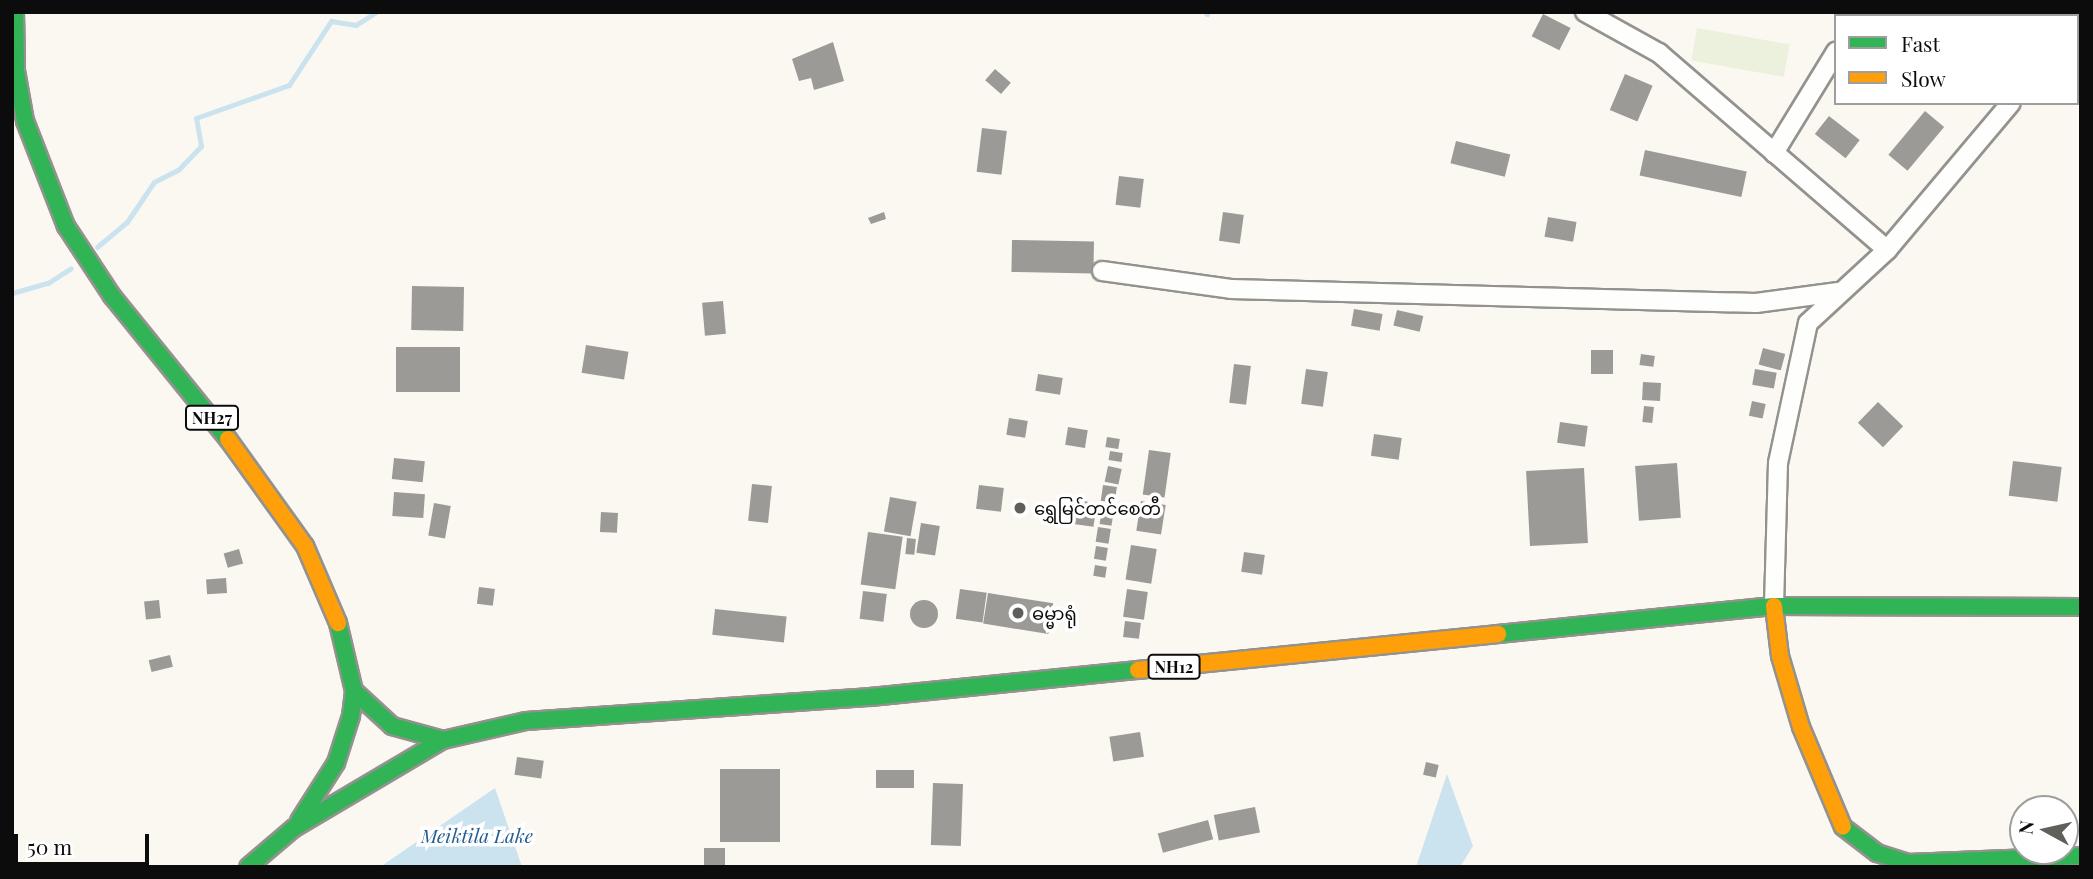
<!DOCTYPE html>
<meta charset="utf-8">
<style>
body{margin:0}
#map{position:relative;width:2093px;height:879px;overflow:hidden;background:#faf8f0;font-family:"Playfair Display","Noto Sans Myanmar",serif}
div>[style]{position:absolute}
.pitch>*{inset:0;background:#ebf1dc;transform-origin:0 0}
.water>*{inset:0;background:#cbe2ef}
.stream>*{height:5px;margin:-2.5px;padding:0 2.5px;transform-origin:2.5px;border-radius:2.5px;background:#cbe2ef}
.building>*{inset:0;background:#9c9a96;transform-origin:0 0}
.round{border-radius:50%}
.roads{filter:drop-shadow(2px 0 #93928f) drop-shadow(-2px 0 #93928f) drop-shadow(0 2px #93928f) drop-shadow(0 -2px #93928f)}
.street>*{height:18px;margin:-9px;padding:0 9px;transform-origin:9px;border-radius:9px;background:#fefefd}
.fast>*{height:16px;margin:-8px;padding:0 8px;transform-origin:8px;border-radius:8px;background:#30b455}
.slow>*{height:16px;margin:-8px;padding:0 8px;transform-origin:8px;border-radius:8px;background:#ff9f0a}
.dots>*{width:19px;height:19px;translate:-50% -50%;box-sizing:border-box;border:4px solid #fff;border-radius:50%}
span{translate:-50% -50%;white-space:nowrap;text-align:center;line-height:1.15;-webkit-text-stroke:7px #fff;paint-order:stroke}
.shield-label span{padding:2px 5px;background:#fff;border:2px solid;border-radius:5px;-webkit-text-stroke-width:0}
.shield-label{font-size:16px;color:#0c0c0c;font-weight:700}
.poi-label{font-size:18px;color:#0c0c0c}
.left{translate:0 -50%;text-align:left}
.water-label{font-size:19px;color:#235d90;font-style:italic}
.frame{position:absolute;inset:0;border:14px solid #0c0c0c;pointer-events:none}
.legend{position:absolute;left:1834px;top:14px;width:245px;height:91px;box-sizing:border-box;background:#fff;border:2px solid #9e9e9e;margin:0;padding:9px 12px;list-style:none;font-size:21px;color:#0c0c0c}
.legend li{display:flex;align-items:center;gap:14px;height:35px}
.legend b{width:35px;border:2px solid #9e9e9e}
.north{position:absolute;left:2009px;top:795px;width:70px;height:70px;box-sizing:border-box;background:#fff;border:2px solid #9e9e9e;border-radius:50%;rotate:278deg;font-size:19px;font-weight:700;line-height:28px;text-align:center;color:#0c0c0c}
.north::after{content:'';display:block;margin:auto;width:24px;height:32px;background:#5f5f5c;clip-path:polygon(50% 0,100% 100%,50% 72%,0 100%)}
.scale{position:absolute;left:14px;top:834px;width:135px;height:32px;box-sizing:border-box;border:4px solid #0c0c0c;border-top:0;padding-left:9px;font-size:21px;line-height:24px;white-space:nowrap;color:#0c0c0c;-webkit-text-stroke:5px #fff;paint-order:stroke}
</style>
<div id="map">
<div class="pitch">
<i style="left:1697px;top:28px;width:94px;height:33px;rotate:10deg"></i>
</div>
<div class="water">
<i style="clip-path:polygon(1447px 774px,1473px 846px,1460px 867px,1416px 867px)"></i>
<i style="clip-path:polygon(495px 788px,522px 867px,380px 867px)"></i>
</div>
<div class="stream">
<i style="left:1205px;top:12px;width:3px;rotate:45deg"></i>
<i style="left:97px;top:247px;width:39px;rotate:-40deg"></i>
<i style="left:127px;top:222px;width:48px;rotate:-56deg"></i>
<i style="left:154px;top:182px;width:27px;rotate:-27deg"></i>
<i style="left:178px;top:170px;width:33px;rotate:-46deg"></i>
<i style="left:201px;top:146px;width:28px;rotate:-100deg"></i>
<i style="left:196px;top:118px;width:99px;rotate:-19.5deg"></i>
<i style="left:289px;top:85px;width:77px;rotate:-56.7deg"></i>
<i style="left:331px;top:21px;width:25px;rotate:9deg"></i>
<i style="left:356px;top:25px;width:24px;rotate:-33deg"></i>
<i style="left:12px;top:293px;width:37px;rotate:-16deg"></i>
<i style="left:48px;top:283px;width:27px;rotate:-33deg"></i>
</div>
<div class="building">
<i style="left:1543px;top:14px;width:31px;height:25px;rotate:27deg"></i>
<i style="clip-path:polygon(833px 42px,844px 81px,814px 90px,811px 78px,799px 81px,792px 59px)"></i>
<i style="left:995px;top:69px;width:21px;height:15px;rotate:41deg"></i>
<i style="left:1625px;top:74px;width:30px;height:39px;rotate:23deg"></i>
<i style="left:1925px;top:111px;width:25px;height:57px;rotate:40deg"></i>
<i style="left:1829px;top:116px;width:39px;height:23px;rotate:38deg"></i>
<i style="left:982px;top:128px;width:25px;height:44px;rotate:7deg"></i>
<i style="left:1456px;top:141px;width:56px;height:23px;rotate:14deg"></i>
<i style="left:1645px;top:150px;width:104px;height:26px;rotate:12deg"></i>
<i style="left:1119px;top:176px;width:25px;height:29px;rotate:7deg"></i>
<i style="clip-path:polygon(884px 212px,886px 219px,871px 224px,868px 218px)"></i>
<i style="left:1223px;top:212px;width:21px;height:29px;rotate:8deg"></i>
<i style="left:1548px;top:217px;width:29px;height:20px;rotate:10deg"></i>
<i style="left:1012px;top:240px;width:82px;height:32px;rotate:1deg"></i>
<i style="left:412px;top:286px;width:52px;height:44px;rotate:1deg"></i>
<i style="left:723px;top:301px;width:33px;height:21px;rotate:85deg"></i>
<i style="left:1354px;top:309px;width:29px;height:17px;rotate:10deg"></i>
<i style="left:1397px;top:310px;width:27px;height:16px;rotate:13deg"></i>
<i style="left:586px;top:345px;width:43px;height:28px;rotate:9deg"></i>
<i style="left:396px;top:347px;width:64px;height:45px"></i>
<i style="left:1763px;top:348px;width:23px;height:17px;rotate:15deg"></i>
<i style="left:1613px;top:350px;width:24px;height:22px;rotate:90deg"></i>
<i style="left:1641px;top:354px;width:14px;height:11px;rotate:8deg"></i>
<i style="left:1234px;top:364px;width:17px;height:39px;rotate:7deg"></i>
<i style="left:1306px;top:369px;width:22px;height:35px;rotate:8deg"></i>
<i style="left:1755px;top:369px;width:22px;height:16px;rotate:10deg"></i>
<i style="left:1038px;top:374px;width:25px;height:17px;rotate:9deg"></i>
<i style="left:1643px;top:382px;width:18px;height:18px;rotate:3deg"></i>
<i style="left:1752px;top:401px;width:14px;height:15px;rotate:12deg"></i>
<i style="left:1878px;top:402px;width:35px;height:29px;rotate:44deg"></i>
<i style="left:1644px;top:406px;width:10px;height:16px;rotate:6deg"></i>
<i style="left:1009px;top:418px;width:19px;height:17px;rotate:9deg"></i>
<i style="left:1560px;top:422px;width:28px;height:21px;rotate:8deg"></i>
<i style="left:1068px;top:427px;width:20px;height:18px;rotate:9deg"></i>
<i style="left:1374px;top:434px;width:28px;height:22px;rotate:8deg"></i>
<i style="left:1107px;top:437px;width:13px;height:10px;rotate:9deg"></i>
<i style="left:1149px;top:450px;width:22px;height:45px;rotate:8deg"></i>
<i style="left:1110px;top:451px;width:13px;height:9px;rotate:9deg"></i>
<i style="left:394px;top:458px;width:31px;height:21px;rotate:6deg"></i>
<i style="left:2013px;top:461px;width:49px;height:35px;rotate:7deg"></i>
<i style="left:1677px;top:463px;width:55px;height:42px;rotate:86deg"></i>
<i style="left:1108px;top:466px;width:14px;height:16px;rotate:12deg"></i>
<i style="left:1584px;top:468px;width:75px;height:58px;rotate:87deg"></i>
<i style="left:752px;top:484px;width:20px;height:37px;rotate:6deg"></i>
<i style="left:979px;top:485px;width:25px;height:24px;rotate:7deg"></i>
<i style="left:1103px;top:485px;width:14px;height:16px;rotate:8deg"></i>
<i style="left:394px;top:492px;width:31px;height:24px;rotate:4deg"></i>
<i style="left:890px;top:497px;width:27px;height:35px;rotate:10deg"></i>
<i style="left:1075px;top:500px;width:22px;height:24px;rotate:8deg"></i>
<i style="left:1141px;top:501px;width:25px;height:30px;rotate:9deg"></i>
<i style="left:434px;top:503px;width:17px;height:33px;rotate:10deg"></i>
<i style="left:601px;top:512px;width:17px;height:20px;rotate:3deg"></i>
<i style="left:1101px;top:515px;width:12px;height:9px;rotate:9deg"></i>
<i style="left:921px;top:523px;width:19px;height:30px;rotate:9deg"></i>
<i style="left:1098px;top:527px;width:13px;height:15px;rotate:9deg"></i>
<i style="left:868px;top:532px;width:35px;height:53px;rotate:8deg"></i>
<i style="left:907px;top:538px;width:9px;height:16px;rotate:6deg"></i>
<i style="left:1131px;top:545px;width:26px;height:35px;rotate:9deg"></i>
<i style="left:1096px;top:546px;width:12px;height:13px;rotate:9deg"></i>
<i style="left:239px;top:549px;width:15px;height:16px;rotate:74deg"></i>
<i style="left:1244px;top:552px;width:21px;height:20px;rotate:8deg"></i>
<i style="left:1095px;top:565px;width:12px;height:11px;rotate:9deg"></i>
<i style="left:226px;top:578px;width:15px;height:20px;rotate:86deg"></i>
<i style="left:479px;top:587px;width:16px;height:17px;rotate:7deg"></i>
<i style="left:960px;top:589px;width:27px;height:30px;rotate:8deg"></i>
<i style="left:1127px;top:589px;width:21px;height:28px;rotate:8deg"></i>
<i style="left:863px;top:591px;width:24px;height:28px;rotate:7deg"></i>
<i style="left:988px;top:593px;width:66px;height:31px;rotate:9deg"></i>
<i style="left:159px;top:600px;width:18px;height:15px;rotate:84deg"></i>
<i class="round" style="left:910px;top:600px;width:28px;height:28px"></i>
<i style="left:715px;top:609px;width:72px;height:26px;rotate:6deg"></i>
<i style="left:1125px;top:621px;width:16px;height:16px;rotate:7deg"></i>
<i style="left:170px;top:655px;width:12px;height:22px;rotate:76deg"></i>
<i style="left:1140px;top:732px;width:25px;height:31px;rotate:81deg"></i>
<i style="left:517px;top:757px;width:27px;height:18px;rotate:8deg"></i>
<i style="left:1426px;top:762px;width:13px;height:13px;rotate:13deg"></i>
<i style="left:720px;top:769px;width:60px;height:73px"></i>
<i style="left:876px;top:770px;width:38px;height:18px"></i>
<i style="left:933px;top:783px;width:30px;height:62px;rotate:2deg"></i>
<i style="left:1255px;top:807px;width:26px;height:42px;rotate:79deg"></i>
<i style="left:1208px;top:820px;width:20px;height:52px;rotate:75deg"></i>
<i style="left:725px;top:848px;width:19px;height:21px;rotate:90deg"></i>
</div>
<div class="roads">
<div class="street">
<i style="left:1585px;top:12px;width:85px;rotate:29deg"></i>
<i style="left:1659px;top:53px;width:301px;rotate:40.8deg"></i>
<i style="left:1858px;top:16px;width:4px;rotate:-63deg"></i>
<i style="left:2077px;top:26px;width:6px;rotate:-45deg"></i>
<i style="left:1774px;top:153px;width:119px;rotate:-58.5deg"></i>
<i style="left:1102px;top:271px;width:130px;rotate:7.9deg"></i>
<i style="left:1231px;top:289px;width:525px;rotate:1.53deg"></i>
<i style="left:1756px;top:303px;width:83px;rotate:-7.6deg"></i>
<i style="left:1774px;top:606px;width:143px;rotate:-88.4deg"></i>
<i style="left:1778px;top:463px;width:143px;rotate:-77.9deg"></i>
<i style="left:1808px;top:323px;width:108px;rotate:-42.7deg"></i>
<i style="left:1887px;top:250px;width:192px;rotate:-49.9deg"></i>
</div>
<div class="fast">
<i style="left:15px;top:12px;width:59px;rotate:89deg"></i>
<i style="left:16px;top:71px;width:51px;rotate:79.8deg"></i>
<i style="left:25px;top:121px;width:113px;rotate:68.7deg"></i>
<i style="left:66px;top:226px;width:84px;rotate:56.7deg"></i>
<i style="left:112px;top:296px;width:184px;rotate:51deg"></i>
<i style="left:1498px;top:634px;width:277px;rotate:-5.8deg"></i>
<i style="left:1774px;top:606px;width:307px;rotate:0.2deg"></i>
<i style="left:354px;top:691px;width:52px;rotate:42.6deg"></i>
<i style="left:392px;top:726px;width:53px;rotate:15.4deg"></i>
<i style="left:299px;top:821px;width:69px;rotate:-57.5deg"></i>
<i style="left:336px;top:763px;width:49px;rotate:-72.3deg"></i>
<i style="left:351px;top:716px;width:25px;rotate:-83deg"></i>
<i style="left:354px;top:691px;width:70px;rotate:-103.2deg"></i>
<i style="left:1843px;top:827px;width:43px;rotate:37.4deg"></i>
<i style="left:1877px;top:853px;width:33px;rotate:18deg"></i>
<i style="left:1908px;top:863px;width:173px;rotate:-2.3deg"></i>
<i style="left:248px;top:867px;width:60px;rotate:-40.3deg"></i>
<i style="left:294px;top:828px;width:173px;rotate:-30.6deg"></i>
<i style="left:443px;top:740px;width:85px;rotate:-12.9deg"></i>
<i style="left:526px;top:721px;width:346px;rotate:-4deg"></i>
<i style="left:871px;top:697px;width:268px;rotate:-5.8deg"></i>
</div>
<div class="slow">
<i style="left:228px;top:439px;width:132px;rotate:54.3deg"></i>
<i style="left:305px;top:546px;width:84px;rotate:66.8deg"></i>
<i style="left:1774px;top:606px;width:50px;rotate:83.2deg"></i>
<i style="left:1780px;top:656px;width:74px;rotate:73.5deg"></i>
<i style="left:1801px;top:727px;width:108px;rotate:67.2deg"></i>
<i style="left:1138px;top:670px;width:362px;rotate:-5.7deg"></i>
</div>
</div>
<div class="dots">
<i style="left:1020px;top:508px;background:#5f5f5c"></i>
<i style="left:1018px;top:613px;background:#5f5f5c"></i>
</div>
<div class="shield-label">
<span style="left:212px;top:418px">NH27</span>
<span style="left:1174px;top:667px">NH12</span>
</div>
<div class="poi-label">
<span class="left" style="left:1034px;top:508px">ရွှေမြင်တင်စေတီ</span>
<span class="left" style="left:1032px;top:613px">ဓမ္မာရုံ</span>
</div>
<div class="water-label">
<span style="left:477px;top:836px">Meiktila Lake</span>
</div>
<div class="frame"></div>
<ul class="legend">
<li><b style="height:9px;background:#30b455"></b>Fast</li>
<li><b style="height:9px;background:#ff9f0a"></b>Slow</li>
</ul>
<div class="north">N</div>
<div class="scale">50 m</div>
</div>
